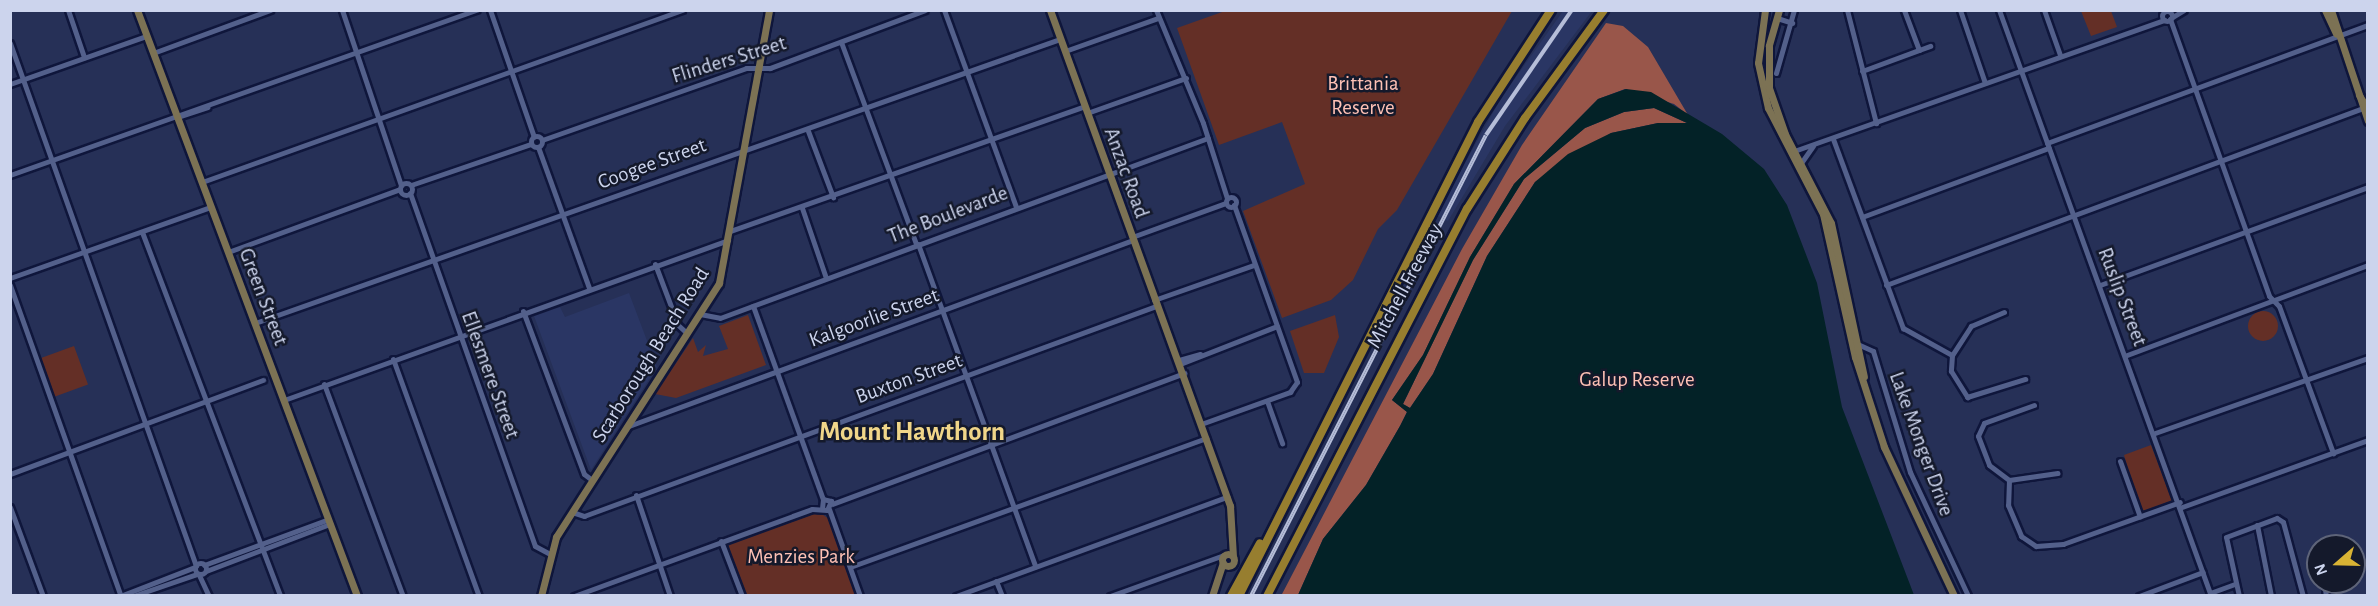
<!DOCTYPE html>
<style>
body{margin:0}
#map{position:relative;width:2378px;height:606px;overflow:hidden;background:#263057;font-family:"Alegreya Sans",sans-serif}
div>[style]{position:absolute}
.built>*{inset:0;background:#2a3664}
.green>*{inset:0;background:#642f26;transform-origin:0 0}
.round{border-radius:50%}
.forest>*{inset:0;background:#99564a}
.water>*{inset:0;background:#032227}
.roads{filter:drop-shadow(2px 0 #0f163b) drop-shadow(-2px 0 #0f163b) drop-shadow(0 2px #0f163b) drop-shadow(0 -2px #0f163b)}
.minor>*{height:5px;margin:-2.5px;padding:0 2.5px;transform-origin:2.5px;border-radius:2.5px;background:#53608b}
.minor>.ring{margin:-2.5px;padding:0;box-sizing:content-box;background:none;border:5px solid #53608b;border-radius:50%}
.major>*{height:7px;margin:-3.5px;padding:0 3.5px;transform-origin:3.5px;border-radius:3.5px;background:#7c7254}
.major>.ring{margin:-3.5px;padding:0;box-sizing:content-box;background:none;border:7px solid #7c7254;border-radius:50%}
.highway>*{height:8px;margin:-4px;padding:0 4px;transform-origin:4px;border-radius:4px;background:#977e2f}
.rail>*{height:4px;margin-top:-2px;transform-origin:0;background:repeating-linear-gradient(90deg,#14192b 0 4.5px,#b5bdd8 0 9px);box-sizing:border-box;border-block:2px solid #b5bdd8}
span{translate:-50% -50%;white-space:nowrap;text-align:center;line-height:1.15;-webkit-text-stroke:5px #14192b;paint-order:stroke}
.street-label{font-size:21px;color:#ccd4ed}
.park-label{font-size:21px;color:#fec1b5}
.district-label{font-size:27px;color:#f0d689;font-weight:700}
.frame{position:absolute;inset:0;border:12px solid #ccd4ed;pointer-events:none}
.north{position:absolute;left:2306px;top:534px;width:60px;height:60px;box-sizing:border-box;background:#14192b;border:2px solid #5e6479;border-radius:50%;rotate:250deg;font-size:16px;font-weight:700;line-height:24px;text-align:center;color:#ccd4ed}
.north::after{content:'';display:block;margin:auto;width:21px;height:27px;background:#d9b334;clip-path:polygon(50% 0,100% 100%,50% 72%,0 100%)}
</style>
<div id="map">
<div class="built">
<i style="clip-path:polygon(1563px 11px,1592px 11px,1505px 126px,1448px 221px,1436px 215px,1501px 98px)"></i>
<i style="clip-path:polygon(629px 293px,657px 367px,591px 470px,534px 316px,560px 307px,565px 317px)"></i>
</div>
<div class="green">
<i style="clip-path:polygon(1225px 11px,1512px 11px,1397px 210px,1378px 229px,1353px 280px,1331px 300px,1282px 318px,1243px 211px,1305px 184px,1282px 122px,1219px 145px,1177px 28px)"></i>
<i style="clip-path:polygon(2081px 11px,2111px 11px,2117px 27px,2091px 36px)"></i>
<i class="round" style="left:2248px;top:311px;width:30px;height:30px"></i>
<i style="clip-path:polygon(748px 315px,766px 365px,676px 398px,655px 394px,693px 338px,698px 352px,706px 345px,703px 356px,728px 349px,719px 326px)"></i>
<i style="clip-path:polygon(1335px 315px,1339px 337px,1324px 373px,1304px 373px,1290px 331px)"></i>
<i style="left:74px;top:346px;width:41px;height:38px;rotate:70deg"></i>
<i style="clip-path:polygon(2151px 445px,2173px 503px,2147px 513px,2139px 507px,2124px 455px)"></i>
<i style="clip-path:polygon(819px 512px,829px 519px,857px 595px,744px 595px,728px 544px)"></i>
</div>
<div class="forest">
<i style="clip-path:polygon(1606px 23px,1623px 26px,1648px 47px,1688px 115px,1674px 104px,1625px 89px,1598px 99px,1514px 184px,1470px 257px,1423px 355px,1392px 400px,1407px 412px,1400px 426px,1366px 485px,1323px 539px,1298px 595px,1281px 596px,1462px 249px,1522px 145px)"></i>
<i style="clip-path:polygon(1654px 108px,1687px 123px,1658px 123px,1611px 133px,1535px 182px,1487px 256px,1433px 374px,1410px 408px,1403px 404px,1473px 260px,1524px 179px,1585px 128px,1624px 112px)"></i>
</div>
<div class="water">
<i style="clip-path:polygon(evenodd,1626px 89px,1651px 92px,1722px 134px,1764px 169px,1787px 205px,1817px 283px,1842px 407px,1914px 595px,1298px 595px,1323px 539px,1366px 485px,1400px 426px,1407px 412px,1392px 400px,1423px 355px,1470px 257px,1514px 184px,1598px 99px,1626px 89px,1654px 108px,1687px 123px,1658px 123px,1611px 133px,1568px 154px,1535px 182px,1487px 256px,1433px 374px,1410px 408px,1403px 404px,1473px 260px,1524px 179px,1585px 128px,1624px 112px,1654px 108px)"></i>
</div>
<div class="roads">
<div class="minor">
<i style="left:68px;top:10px;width:50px;rotate:71.2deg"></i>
<i style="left:342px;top:10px;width:185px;rotate:71.4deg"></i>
<i style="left:490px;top:10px;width:134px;rotate:70.9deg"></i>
<i style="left:944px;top:10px;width:210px;rotate:69.9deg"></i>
<i style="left:1156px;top:10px;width:122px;rotate:67.4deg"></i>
<i style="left:1203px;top:123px;width:79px;rotate:72.3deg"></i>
<i style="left:1847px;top:10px;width:117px;rotate:75.6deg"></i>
<i style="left:1960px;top:10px;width:77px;rotate:71.1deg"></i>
<i style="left:1999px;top:10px;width:623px;rotate:70.11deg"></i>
<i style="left:2044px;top:10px;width:48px;rotate:70.4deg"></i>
<i class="ring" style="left:2162px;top:11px;width:5px;height:5px"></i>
<i style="left:1777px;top:18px;width:16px;rotate:18deg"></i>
<i style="left:2171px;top:18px;width:15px;rotate:-32deg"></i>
<i style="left:2170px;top:19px;width:294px;rotate:70.3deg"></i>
<i style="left:2269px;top:296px;width:14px;rotate:45deg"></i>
<i style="left:2279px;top:306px;width:157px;rotate:69.8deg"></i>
<i style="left:841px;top:42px;width:215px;rotate:69.6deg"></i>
<i style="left:10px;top:43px;width:555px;rotate:70.42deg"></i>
<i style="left:1919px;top:50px;width:12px;rotate:-20deg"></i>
<i style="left:1065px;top:51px;width:99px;rotate:-19.5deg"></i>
<i style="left:153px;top:53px;width:125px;rotate:-20.2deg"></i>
<i style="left:1862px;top:71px;width:61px;rotate:-20.2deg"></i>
<i style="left:1919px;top:50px;width:43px;rotate:-110.6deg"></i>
<i style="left:1776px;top:73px;width:66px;rotate:-74.1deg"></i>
<i style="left:10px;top:84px;width:144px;rotate:-19.4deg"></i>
<i style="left:1087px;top:113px;width:105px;rotate:-19.5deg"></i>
<i style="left:177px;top:117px;width:32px;rotate:-18deg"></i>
<i style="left:808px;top:131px;width:71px;rotate:69.3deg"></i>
<i class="ring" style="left:531.5px;top:136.5px;width:6px;height:6px"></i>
<i style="left:1833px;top:139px;width:202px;rotate:69.7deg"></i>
<i style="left:1903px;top:328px;width:56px;rotate:28.9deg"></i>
<i style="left:542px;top:140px;width:216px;rotate:-19.4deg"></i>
<i style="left:746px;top:68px;width:24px"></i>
<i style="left:770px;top:68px;width:165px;rotate:-20.5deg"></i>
<i style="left:2047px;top:143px;width:342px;rotate:-20.2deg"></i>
<i style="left:538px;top:147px;width:150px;rotate:70.1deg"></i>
<i style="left:1794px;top:151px;width:393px;rotate:-19.5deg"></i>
<i style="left:1801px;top:163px;width:21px;rotate:-55deg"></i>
<i style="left:10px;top:175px;width:495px;rotate:-19.5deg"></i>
<i style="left:202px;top:182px;width:510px;rotate:-19.71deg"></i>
<i class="ring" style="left:400px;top:183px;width:7px;height:7px"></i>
<i style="left:411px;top:185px;width:127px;rotate:-18.9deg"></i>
<i style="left:410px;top:193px;width:374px;rotate:70.5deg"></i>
<i style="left:535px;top:546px;width:17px;rotate:28deg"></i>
<i class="ring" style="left:1226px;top:197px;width:5px;height:5px"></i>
<i style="left:802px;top:208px;width:74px;rotate:71.1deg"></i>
<i style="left:1862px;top:217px;width:199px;rotate:-20.3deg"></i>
<i style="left:730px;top:231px;width:376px;rotate:-19.4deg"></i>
<i style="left:142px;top:232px;width:389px;rotate:69.2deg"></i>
<i style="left:1132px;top:237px;width:100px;rotate:-19.9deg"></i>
<i style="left:918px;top:244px;width:343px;rotate:70deg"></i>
<i style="left:228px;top:252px;width:183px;rotate:-20.1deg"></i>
<i style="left:655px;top:264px;width:65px;rotate:69.3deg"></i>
<i style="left:678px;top:325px;width:12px;rotate:42deg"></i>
<i style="left:10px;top:278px;width:213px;rotate:-19.5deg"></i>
<i style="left:10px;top:285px;width:330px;rotate:70.4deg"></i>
<i style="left:1886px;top:285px;width:512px;rotate:-20.35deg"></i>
<i style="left:2100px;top:285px;width:285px;rotate:-20.1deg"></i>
<i style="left:1154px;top:300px;width:106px;rotate:-19.3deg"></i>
<i style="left:753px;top:306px;width:205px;rotate:70.1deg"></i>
<i style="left:523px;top:311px;width:174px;rotate:69.5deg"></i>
<i style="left:584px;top:474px;width:10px;rotate:37deg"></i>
<i style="left:2004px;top:312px;width:36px;rotate:157deg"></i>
<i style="left:1971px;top:326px;width:35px;rotate:123deg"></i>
<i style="left:1952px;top:355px;width:16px;rotate:94deg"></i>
<i style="left:1951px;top:371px;width:31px;rotate:58deg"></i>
<i style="left:1967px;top:397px;width:61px;rotate:-17.2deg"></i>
<i style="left:700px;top:314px;width:20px;rotate:11deg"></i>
<i style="left:720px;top:318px;width:520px;rotate:-20.25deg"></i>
<i style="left:255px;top:323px;width:854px;rotate:-19.43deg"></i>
<i style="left:1853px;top:342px;width:22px;rotate:24deg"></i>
<i style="left:1873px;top:351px;width:127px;rotate:73deg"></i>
<i style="left:1910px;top:472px;width:137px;rotate:64.9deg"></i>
<i style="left:2127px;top:355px;width:257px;rotate:-20.5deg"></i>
<i style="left:393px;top:359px;width:252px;rotate:70.1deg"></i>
<i style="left:1179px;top:360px;width:22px;rotate:-16deg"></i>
<i style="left:1180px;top:364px;width:104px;rotate:-21.4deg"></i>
<i style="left:324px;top:384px;width:226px;rotate:69.6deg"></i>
<i style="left:284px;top:400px;width:472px;rotate:-19.8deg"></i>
<i style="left:1267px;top:401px;width:45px;rotate:70.3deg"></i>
<i style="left:2034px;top:405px;width:53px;rotate:160.2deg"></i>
<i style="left:1984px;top:423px;width:14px;rotate:115deg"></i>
<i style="left:1978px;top:436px;width:31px;rotate:69deg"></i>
<i style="left:1989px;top:465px;width:25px;rotate:37deg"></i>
<i style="left:2009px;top:480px;width:49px;rotate:-8.1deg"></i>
<i style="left:1201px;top:424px;width:95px;rotate:-19.8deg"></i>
<i style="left:1290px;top:392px;width:12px;rotate:-55deg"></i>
<i style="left:1297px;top:382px;width:188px;rotate:-109.6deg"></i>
<i style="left:626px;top:427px;width:540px;rotate:-20.25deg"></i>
<i style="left:2155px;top:433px;width:226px;rotate:-19.4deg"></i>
<i style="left:2120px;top:461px;width:59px;rotate:70.3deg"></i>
<i style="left:10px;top:474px;width:270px;rotate:-20.4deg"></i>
<i style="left:2009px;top:480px;width:25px;rotate:92deg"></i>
<i style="left:2008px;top:505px;width:34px;rotate:67deg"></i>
<i style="left:2021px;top:536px;width:18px;rotate:34deg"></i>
<i style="left:2036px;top:546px;width:27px;rotate:-4deg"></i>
<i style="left:2063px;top:544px;width:124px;rotate:-19.7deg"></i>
<i style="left:636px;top:495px;width:107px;rotate:71.4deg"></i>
<i style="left:832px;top:504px;width:376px;rotate:-20.4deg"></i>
<i style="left:10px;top:507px;width:95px;rotate:69.7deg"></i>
<i style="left:2182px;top:507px;width:198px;rotate:-19.8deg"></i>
<i style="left:829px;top:509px;width:92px;rotate:70.4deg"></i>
<i style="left:572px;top:512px;width:13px;rotate:18deg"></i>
<i style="left:584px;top:516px;width:609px;rotate:-20.16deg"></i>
<i style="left:2257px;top:525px;width:72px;rotate:78.8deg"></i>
<i style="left:721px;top:541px;width:59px;rotate:69.1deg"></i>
<i class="ring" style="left:195.5px;top:563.5px;width:6px;height:6px"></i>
<i style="left:204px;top:565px;width:133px;rotate:-20.2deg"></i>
<i style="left:850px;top:567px;width:379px;rotate:-19.9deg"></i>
<i style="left:206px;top:571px;width:133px;rotate:-20.8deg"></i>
<i style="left:199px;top:575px;width:23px;rotate:65deg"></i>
<i style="left:996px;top:581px;width:16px;rotate:68deg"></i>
<i style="left:2324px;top:582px;width:14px;rotate:82deg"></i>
<i style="left:2210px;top:593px;width:27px;rotate:-20deg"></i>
<i style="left:120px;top:596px;width:80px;rotate:-21.1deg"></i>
<i style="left:133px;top:596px;width:68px;rotate:-19deg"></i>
<i style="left:574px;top:596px;width:253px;rotate:-20.1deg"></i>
<i style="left:812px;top:509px;width:15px;rotate:4deg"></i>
<i style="left:827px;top:510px;width:10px;rotate:-66deg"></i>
<i style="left:831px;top:501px;width:8px;rotate:-166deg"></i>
<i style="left:823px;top:499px;width:9px;rotate:96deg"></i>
<i style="left:956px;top:596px;width:289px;rotate:-20.1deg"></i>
<i style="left:1110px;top:596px;width:121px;rotate:-19.8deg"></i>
<i style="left:2139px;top:596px;width:68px;rotate:-20.6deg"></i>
<i style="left:2239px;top:596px;width:60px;rotate:-102.4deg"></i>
<i style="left:2226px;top:537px;width:54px;rotate:-20.4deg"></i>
<i style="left:2277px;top:518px;width:7px;rotate:34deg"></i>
<i style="left:2283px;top:522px;width:77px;rotate:74.9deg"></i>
</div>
<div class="major">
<i style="left:137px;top:10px;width:626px;rotate:69.42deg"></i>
<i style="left:1050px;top:10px;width:528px;rotate:70.05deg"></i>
<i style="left:1230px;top:506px;width:50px;rotate:86.6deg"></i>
<i style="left:1765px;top:10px;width:53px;rotate:97.5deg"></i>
<i style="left:1758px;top:63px;width:46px;rotate:77.5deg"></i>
<i style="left:1768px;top:108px;width:119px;rotate:62.6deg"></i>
<i style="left:1823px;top:214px;width:147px;rotate:77.4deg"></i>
<i style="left:1855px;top:357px;width:95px;rotate:72.1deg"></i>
<i style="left:1884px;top:447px;width:165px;rotate:64.8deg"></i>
<i style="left:1779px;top:10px;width:37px;rotate:106deg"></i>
<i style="left:1769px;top:46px;width:42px;rotate:90deg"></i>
<i style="left:1769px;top:88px;width:49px;rotate:70.8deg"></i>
<i style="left:1785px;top:134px;width:100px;rotate:62.7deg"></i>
<i style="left:1831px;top:223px;width:157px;rotate:77.9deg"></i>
<i style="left:2325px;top:10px;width:26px;rotate:65deg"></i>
<i style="left:2331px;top:10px;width:117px;rotate:71.6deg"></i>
<i style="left:2359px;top:95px;width:17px;rotate:59deg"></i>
<i class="ring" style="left:1222px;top:554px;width:5px;height:5px"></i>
<i style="left:541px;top:596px;width:61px;rotate:-75.7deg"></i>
<i style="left:556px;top:537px;width:302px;rotate:-57.3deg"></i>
<i style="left:719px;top:283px;width:278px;rotate:-79.6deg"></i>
<i style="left:1212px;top:596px;width:35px;rotate:-72deg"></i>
</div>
<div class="highway">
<i style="left:1231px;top:596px;width:60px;rotate:-61.3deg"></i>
<i style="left:1239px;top:596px;width:531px;rotate:-63.24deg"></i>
<i style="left:1478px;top:122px;width:134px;rotate:-56.9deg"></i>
<i style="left:1267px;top:596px;width:436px;rotate:-62.7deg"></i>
<i style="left:1467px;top:209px;width:108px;rotate:-57.5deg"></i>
<i style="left:1525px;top:118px;width:134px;rotate:-53.8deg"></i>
</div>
</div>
<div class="rail">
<i style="left:1251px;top:596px;width:517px;rotate:-62.99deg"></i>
<i style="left:1486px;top:135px;width:152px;rotate:-55.5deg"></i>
</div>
<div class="street-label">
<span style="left:729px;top:60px;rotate:-17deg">Flinders Street</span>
<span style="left:652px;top:164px;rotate:-20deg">Coogee Street</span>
<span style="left:1126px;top:173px;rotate:70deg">Anzac Road</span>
<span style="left:948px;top:215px;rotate:-21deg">The Boulevarde</span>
<span style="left:1405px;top:286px;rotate:-62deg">Mitchell Freeway</span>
<span style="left:263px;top:297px;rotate:69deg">Green Street</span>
<span style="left:2122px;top:297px;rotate:69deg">Ruslip Street</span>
<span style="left:874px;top:318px;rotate:-20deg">Kalgoorlie Street</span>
<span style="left:651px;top:355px;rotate:-58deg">Scarborough Beach Road</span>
<span style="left:490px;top:375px;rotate:70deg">Ellesmere Street</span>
<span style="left:909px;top:379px;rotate:-20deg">Buxton Street</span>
<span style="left:1921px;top:444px;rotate:70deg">Lake Monger Drive</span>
</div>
<div class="park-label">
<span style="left:1363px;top:96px">Brittania<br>Reserve</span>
<span style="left:1637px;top:380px">Galup Reserve</span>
<span style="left:801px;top:557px">Menzies Park</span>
</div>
<div class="district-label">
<span style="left:912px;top:432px">Mount Hawthorn</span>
</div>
<div class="frame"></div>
<div class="north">N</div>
</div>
